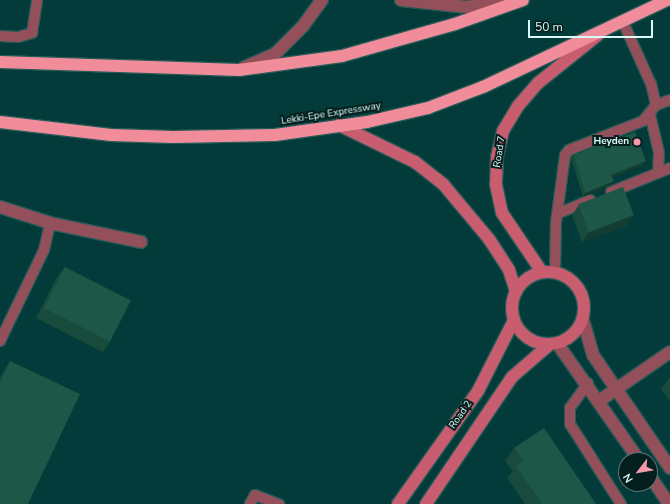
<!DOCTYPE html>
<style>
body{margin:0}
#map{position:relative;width:670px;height:504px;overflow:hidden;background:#023b39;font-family:"Nunito Sans",sans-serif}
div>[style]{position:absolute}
.roads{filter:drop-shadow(1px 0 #255a57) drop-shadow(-1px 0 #255a57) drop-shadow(0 1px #255a57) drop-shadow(0 -1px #255a57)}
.lane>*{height:10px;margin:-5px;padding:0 5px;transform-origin:5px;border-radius:5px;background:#94505a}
.street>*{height:12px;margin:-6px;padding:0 6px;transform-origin:6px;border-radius:6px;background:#94505a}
.secondary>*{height:12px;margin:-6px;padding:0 6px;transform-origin:6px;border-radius:6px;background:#c85d6f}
.secondary>.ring{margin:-6px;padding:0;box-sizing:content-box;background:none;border:12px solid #c85d6f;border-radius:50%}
.highway>*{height:12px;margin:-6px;padding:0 6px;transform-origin:6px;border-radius:6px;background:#f18d9b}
.wall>*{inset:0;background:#194b3d}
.shaded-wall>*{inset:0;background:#143d32}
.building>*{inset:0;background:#1d5747;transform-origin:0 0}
.dots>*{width:11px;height:11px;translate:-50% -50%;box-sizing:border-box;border:2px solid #041f1e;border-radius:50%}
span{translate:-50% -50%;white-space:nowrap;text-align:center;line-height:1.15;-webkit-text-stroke:4px #041f1e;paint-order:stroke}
.street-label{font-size:10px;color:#dafaf7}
.poi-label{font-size:10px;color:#dafaf7;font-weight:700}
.right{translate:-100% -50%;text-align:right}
.north{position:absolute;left:618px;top:452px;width:40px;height:40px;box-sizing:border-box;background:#041f1e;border:1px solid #5a7775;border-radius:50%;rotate:239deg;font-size:11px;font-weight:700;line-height:16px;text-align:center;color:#dafaf7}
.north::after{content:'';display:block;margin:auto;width:14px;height:18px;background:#f49aa6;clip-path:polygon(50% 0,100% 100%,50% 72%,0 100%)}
.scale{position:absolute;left:528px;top:20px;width:125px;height:18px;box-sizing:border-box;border:2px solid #dafaf7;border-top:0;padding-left:5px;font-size:12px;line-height:14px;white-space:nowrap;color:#dafaf7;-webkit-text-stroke:3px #041f1e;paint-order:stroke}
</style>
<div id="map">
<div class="roads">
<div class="lane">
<i style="left:0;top:36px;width:18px;rotate:3deg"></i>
<i style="left:18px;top:37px;width:15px;rotate:-16deg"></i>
<i style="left:32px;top:33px;width:33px;rotate:-81deg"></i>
<i style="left:656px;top:105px;width:15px;rotate:-20deg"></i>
<i style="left:650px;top:114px;width:40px;rotate:77deg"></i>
<i style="left:659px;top:153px;width:20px;rotate:93deg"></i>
<i style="left:611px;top:192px;width:64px;rotate:-22.1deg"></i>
<i style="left:557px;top:214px;width:36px;rotate:-23deg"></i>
<i style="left:555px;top:272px;width:50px;rotate:-88.9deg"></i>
<i style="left:556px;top:222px;width:68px;rotate:-82.3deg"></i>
<i style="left:565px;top:155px;width:6px;rotate:-51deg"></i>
<i style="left:569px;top:150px;width:79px;rotate:-21.4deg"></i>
<i style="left:643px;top:121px;width:21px;rotate:-51deg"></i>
<i style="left:656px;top:105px;width:22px;rotate:-103deg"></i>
<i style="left:651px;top:84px;width:68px;rotate:-114.3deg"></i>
<i style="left:0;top:341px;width:101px;rotate:-64.2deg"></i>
<i style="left:44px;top:250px;width:28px;rotate:-77deg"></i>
<i style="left:588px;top:383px;width:31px;rotate:126deg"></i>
<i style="left:570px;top:408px;width:16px;rotate:90deg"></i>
<i style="left:570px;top:424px;width:95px;rotate:57.5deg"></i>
<i style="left:250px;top:504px;width:10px;rotate:-61deg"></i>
<i style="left:255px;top:495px;width:26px;rotate:21deg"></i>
</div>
<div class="street">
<i style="left:401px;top:0;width:66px;rotate:6.1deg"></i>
<i style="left:467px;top:7px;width:46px;rotate:-8.8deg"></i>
<i style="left:243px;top:68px;width:35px;rotate:-24deg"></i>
<i style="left:275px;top:54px;width:40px;rotate:-45deg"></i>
<i style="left:303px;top:26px;width:32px;rotate:-54deg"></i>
<i style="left:0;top:207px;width:52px;rotate:17.7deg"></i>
<i style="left:50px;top:223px;width:93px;rotate:11.8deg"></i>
<i style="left:583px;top:320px;width:36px;rotate:74deg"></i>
<i style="left:593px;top:355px;width:137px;rotate:55.7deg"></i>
<i style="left:557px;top:343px;width:143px;rotate:55deg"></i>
<i style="left:599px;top:401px;width:86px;rotate:-34.6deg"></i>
<i style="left:650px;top:476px;width:34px;rotate:56deg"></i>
</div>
<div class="secondary">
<i style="left:339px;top:125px;width:85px;rotate:26deg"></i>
<i style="left:415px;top:162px;width:36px;rotate:38deg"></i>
<i style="left:443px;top:184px;width:72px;rotate:50.1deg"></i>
<i style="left:489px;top:239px;width:37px;rotate:57deg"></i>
<i style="left:509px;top:270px;width:23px;rotate:72deg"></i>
<i class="ring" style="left:512px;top:272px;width:60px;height:60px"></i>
<i style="left:542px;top:272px;width:71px;rotate:-124.1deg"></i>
<i style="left:502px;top:213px;width:30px;rotate:-102deg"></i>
<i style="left:496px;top:184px;width:27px;rotate:-88deg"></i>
<i style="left:497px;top:157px;width:27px;rotate:-77deg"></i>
<i style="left:503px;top:131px;width:29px;rotate:-59deg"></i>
<i style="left:518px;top:106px;width:30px;rotate:-49deg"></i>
<i style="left:538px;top:83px;width:77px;rotate:-38.7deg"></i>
<i style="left:398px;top:504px;width:138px;rotate:-54.7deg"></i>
<i style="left:478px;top:391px;width:80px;rotate:-63.1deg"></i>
<i style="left:426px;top:504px;width:153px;rotate:-55.9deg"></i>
<i style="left:512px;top:377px;width:49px;rotate:-40.9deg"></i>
</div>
<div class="highway">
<i style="left:0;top:62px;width:239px;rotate:1.9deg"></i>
<i style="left:239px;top:70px;width:104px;rotate:-7.7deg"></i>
<i style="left:342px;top:56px;width:117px;rotate:-15.8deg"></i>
<i style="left:455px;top:24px;width:72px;rotate:-19.4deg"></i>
<i style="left:0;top:122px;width:112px;rotate:6.7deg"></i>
<i style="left:111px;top:135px;width:62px;rotate:1.8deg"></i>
<i style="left:173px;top:137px;width:102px;rotate:-1.1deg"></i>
<i style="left:275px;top:135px;width:93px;rotate:-8deg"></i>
<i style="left:367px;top:122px;width:63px;rotate:-12.9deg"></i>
<i style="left:428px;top:108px;width:59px;rotate:-20.9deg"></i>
<i style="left:483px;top:87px;width:204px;rotate:-25.3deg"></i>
</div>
</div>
<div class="wall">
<i style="clip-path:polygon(574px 155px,644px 165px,612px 177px,614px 181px,611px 185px,583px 197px,571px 158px)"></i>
<i style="clip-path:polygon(579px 205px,634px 215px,627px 226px,582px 242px,572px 215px)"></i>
<i style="clip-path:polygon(65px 267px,110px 342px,103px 352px,36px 318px,57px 277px)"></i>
<i style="clip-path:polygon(10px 361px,0 504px,0 378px,3px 372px)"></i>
<i style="clip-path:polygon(670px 377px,670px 401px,661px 389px)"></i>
<i style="clip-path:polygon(514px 448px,596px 504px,525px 504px,507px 478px,513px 471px,505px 461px)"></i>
</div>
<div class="shaded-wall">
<i style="clip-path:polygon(646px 161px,644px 165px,608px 178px,611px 175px)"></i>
<i style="clip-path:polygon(614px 181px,611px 185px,583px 197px,585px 193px)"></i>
<i style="clip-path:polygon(634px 215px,627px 226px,582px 242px,589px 232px)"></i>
</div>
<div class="building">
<i style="clip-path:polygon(635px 132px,646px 161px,611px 175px,614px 181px,585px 193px,574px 155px)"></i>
<i style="left:623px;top:187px;width:30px;height:48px;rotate:69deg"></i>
<i style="left:65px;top:267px;width:74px;height:46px;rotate:27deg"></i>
<i style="clip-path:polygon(10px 361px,80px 394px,28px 504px,0 504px,0 383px)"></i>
<i style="clip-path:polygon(544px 428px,596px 504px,542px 504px,516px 466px,523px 461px,514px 448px)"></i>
</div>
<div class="dots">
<i style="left:637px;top:142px;background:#f49aa6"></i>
</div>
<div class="street-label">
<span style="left:331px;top:114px;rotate:-9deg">Lekki-Epe Expressway</span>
<span style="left:500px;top:152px;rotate:-81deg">Road 7</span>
<span style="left:461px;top:415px;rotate:-55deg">Road 2</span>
</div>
<div class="poi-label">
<span class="right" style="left:629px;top:142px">Heyden</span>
</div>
<div class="north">N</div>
<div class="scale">50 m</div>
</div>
